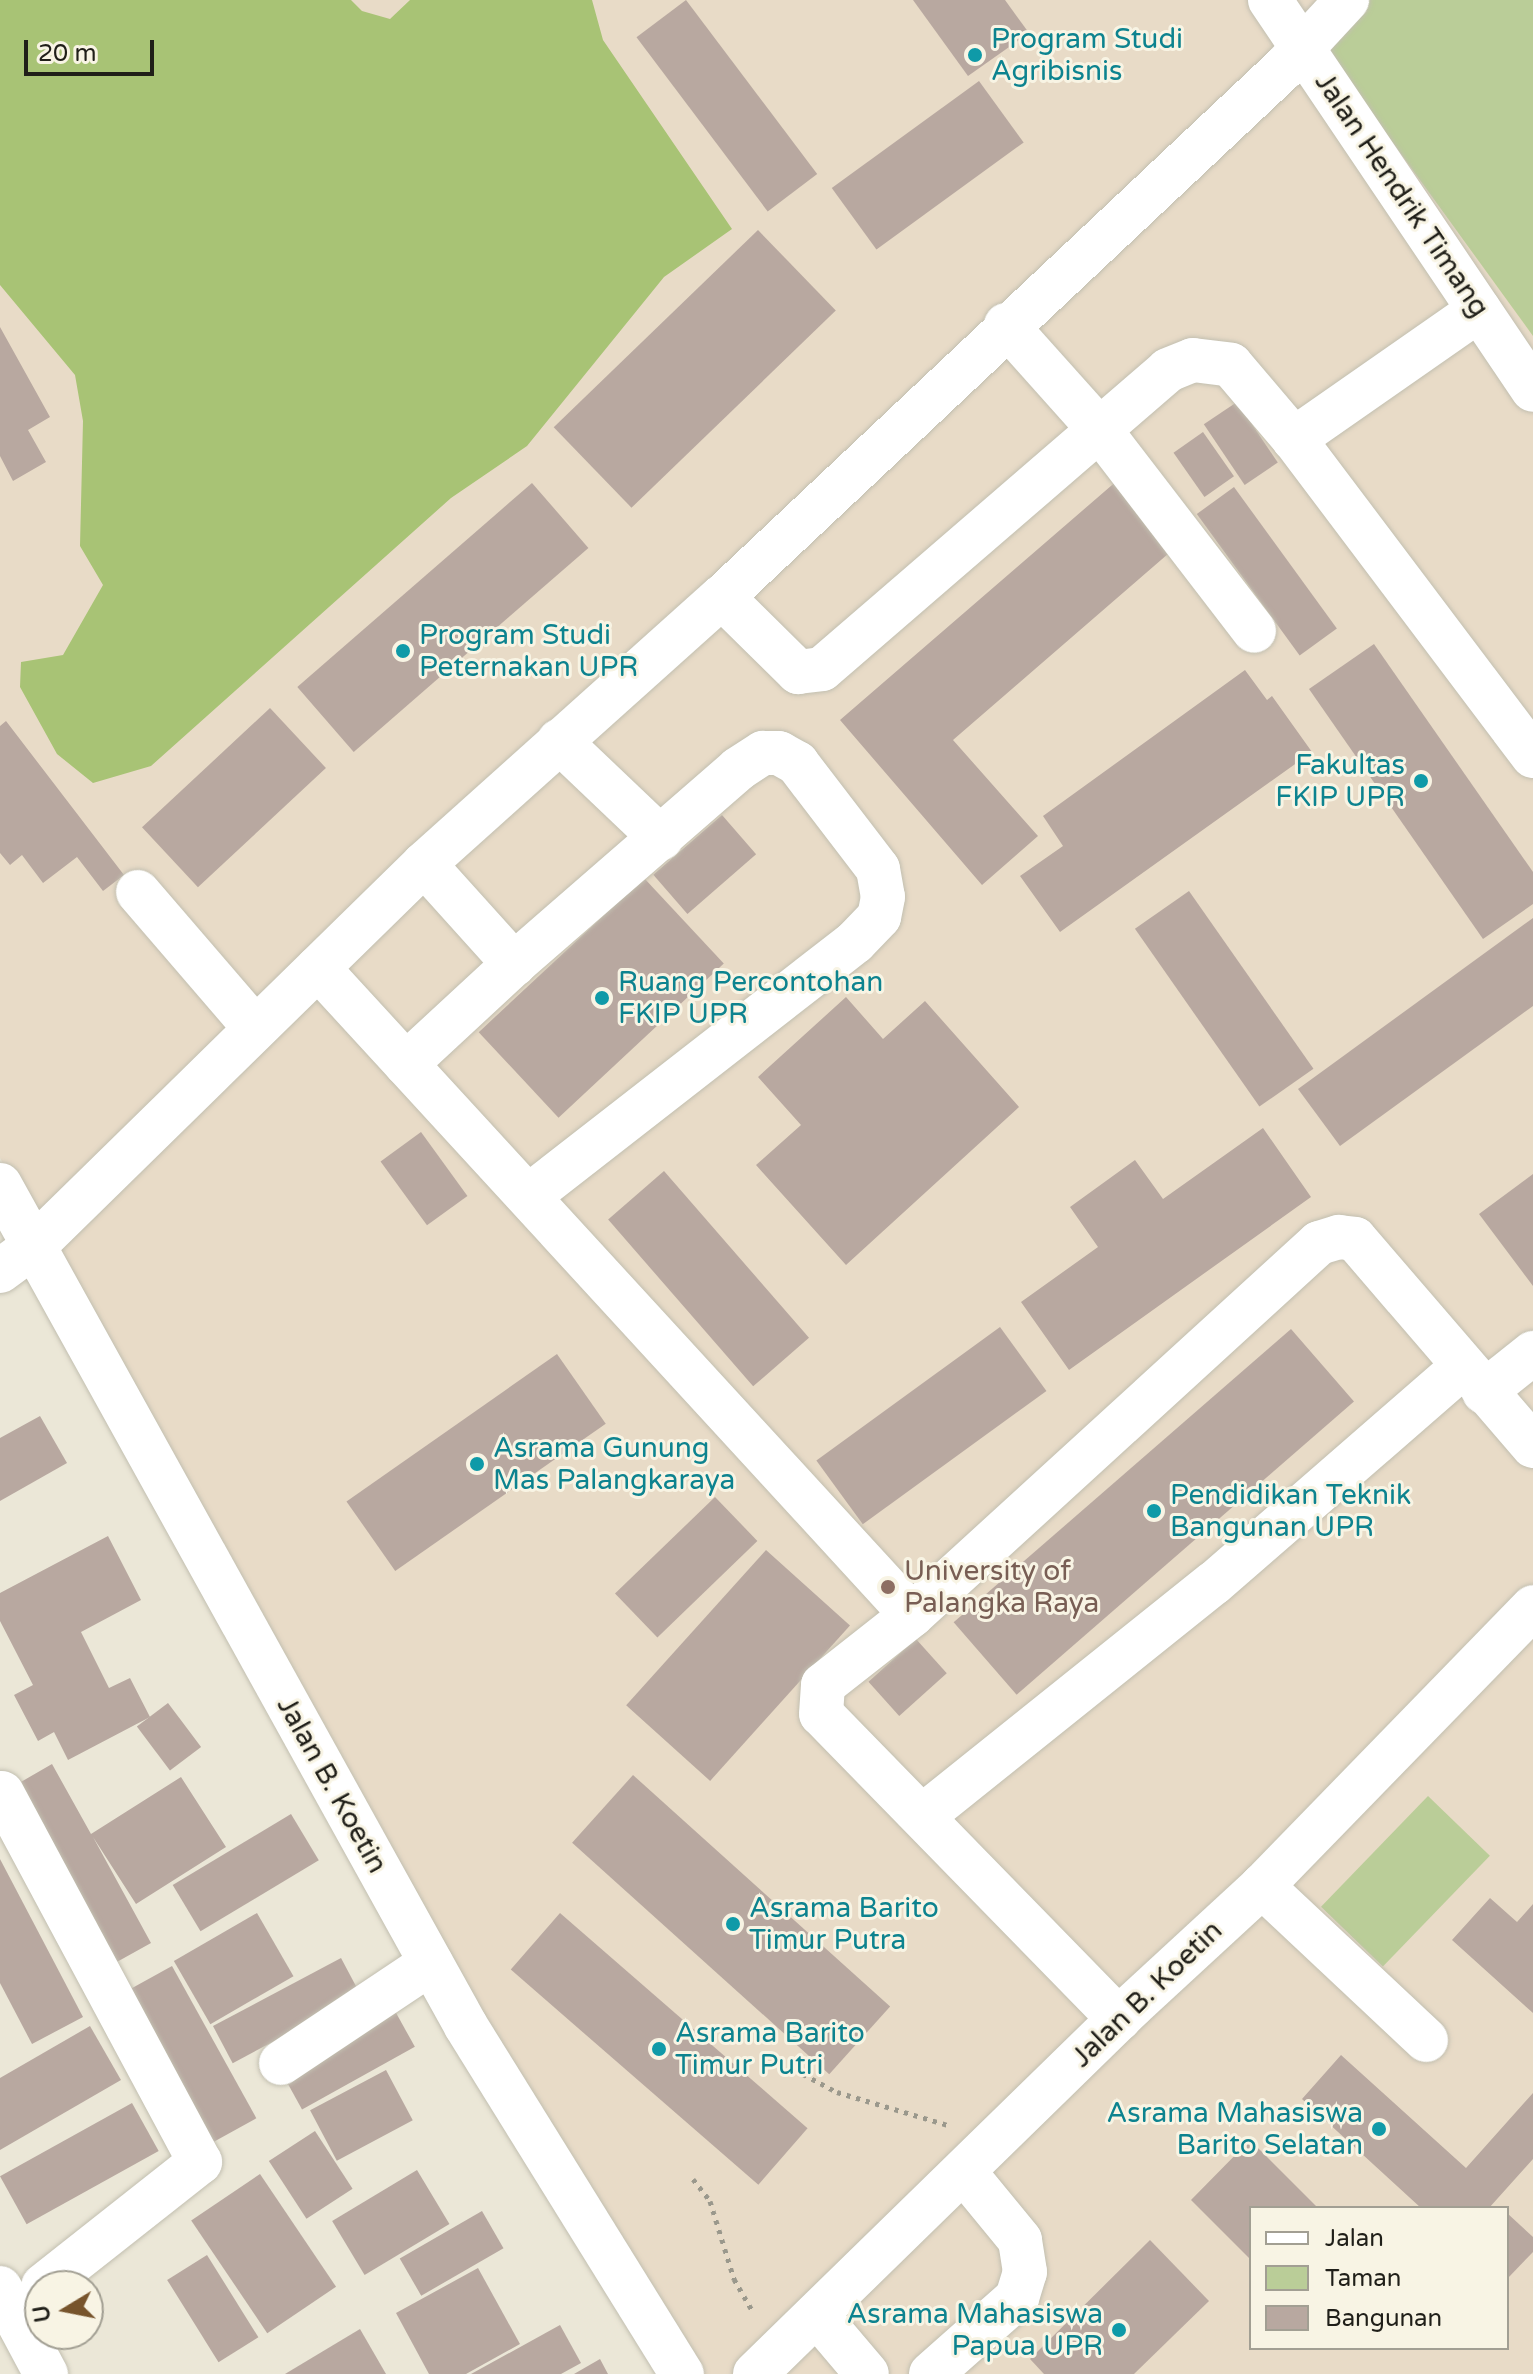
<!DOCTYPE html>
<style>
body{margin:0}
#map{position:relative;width:1533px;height:2374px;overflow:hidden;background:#ebe7d7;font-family:"Varela Round",sans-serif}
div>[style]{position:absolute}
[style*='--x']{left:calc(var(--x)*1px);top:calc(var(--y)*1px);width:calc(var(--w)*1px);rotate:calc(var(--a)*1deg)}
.education>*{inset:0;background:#e8dbc7}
.green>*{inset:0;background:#bacd98;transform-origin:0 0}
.forest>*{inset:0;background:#a8c375}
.building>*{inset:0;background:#b8a8a0;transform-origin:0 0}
.path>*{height:5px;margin-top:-2.5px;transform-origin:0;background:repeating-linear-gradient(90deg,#9a988c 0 4px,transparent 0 10px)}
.roads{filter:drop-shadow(0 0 2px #c2bfb0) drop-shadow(0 0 2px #c2bfb0)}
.minor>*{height:44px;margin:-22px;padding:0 22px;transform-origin:22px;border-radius:22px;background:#fff}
.dots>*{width:22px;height:22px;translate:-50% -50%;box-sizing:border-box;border:4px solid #f8f4e4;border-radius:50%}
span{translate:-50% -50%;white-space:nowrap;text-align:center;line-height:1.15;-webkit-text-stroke:6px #f8f4e4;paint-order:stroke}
.culture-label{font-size:28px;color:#0d838f}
.left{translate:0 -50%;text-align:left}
.right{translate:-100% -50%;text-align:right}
.street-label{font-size:28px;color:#201f19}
.education-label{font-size:28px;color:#785e54}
.legend{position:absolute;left:1249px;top:2206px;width:260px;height:144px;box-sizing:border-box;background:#f8f4e4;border:2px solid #a29f93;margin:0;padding:10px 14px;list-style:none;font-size:24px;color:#201f19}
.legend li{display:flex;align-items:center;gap:16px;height:40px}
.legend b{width:40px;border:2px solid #a29f93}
.north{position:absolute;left:24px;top:2270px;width:80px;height:80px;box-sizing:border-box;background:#f8f4e4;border:2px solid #a29f93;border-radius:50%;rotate:260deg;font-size:22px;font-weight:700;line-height:32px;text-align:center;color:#201f19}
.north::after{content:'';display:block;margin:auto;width:28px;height:36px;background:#77542c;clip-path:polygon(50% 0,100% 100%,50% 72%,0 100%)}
.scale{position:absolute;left:24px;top:40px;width:130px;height:36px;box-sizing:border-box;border:4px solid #201f19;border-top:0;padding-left:10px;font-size:24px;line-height:28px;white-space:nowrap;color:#201f19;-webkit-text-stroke:6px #f8f4e4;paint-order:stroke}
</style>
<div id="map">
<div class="education">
<i style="clip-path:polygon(evenodd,0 0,1533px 0,1533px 2374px,703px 2374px,485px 2017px,0 1158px,0 0,1251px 2208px,1507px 2208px,1507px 2348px,1251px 2348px,1251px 2208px)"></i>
</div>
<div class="green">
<i style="clip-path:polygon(1360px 0,1533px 0,1533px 336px,1317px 38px)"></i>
<i style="left:1428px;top:1796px;width:86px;height:154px;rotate:44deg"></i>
</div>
<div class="forest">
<i style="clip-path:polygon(0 0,351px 0,362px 11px,390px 19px,410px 0,592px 0,603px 40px,732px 229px,664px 277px,527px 446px,451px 498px,151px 766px,93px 783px,57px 754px,20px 687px,21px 662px,63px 655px,103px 585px,80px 546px,83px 421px,75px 375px,0 285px)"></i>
</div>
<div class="building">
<i style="left:686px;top:0;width:218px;height:62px;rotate:53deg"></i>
<i style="clip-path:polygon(913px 0,1005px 0,1029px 33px,968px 76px)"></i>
<i style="left:979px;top:81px;width:76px;height:182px;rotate:54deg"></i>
<i style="left:758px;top:230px;width:112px;height:284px;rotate:46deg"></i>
<i style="clip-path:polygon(0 327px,50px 417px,28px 430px,46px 462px,13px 481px,0 456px)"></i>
<i style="left:1237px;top:402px;width:73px;height:40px;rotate:56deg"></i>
<i style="left:1203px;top:432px;width:54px;height:36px;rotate:55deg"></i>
<i style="clip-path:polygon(1119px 479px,1176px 547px,953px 740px,1038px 836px,982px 885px,840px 720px)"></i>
<i style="left:532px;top:483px;width:86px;height:311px;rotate:49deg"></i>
<i style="left:1234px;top:487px;width:175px;height:46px;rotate:54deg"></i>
<i style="clip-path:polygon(1374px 644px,1533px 872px,1533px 904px,1483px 939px,1309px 689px)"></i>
<i style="clip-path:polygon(1245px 670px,1267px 700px,1272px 696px,1312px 752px,1060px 932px,1020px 876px,1063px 846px,1043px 816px)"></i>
<i style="left:270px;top:708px;width:82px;height:175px;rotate:47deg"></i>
<i style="clip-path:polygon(6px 721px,124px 875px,103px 891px,77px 857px,43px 883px,22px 855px,10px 865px,0 853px,0 726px)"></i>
<i style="left:722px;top:815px;width:52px;height:91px;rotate:49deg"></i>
<i style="left:644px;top:878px;width:117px;height:226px;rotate:47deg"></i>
<i style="left:1189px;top:891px;width:217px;height:66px;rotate:55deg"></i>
<i style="clip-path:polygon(1533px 918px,1533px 1006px,1340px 1146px,1298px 1089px)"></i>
<i style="clip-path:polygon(846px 997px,883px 1039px,925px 1001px,1019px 1107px,846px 1265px,756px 1165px,801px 1125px,758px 1077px)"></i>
<i style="clip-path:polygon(1263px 1128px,1311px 1197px,1069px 1370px,1021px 1302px,1098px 1247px,1070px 1207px,1135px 1160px,1163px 1199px)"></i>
<i style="left:421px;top:1132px;width:79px;height:50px;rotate:54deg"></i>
<i style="left:664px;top:1171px;width:221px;height:74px;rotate:49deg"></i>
<i style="clip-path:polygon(1533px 1174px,1533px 1286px,1479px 1214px)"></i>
<i style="left:1000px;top:1327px;width:79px;height:227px;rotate:54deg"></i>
<i style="left:1291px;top:1329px;width:96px;height:447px;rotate:49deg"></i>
<i style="left:557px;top:1354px;width:85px;height:257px;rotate:55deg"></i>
<i style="clip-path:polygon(40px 1416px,67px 1463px,0 1501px,0 1438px)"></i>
<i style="left:715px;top:1497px;width:61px;height:139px;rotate:46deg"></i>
<i style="clip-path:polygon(108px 1536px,141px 1600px,81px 1632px,109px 1688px,130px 1678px,150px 1717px,68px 1760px,54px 1732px,38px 1741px,14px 1695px,33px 1685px,0 1621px,0 1593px)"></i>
<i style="left:766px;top:1550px;width:113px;height:209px;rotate:42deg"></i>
<i style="left:916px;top:1639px;width:46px;height:64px;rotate:48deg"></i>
<i style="left:168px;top:1703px;width:55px;height:39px;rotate:53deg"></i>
<i style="clip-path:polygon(52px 1764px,91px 1834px,181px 1777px,226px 1847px,136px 1904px,93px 1837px,151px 1943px,106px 1968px,7px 1790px)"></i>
<i style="left:633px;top:1775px;width:346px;height:91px;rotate:42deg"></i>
<i style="left:291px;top:1814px;width:54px;height:138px;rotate:59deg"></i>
<i style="clip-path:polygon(0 1859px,83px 2017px,32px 2044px,0 1983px)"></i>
<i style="clip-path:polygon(1490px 1898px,1517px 1922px,1533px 1904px,1533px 2013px,1452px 1940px)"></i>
<i style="left:257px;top:1913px;width:73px;height:96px;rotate:60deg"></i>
<i style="left:560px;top:1913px;width:328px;height:75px;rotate:41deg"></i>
<i style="left:341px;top:1958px;width:42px;height:145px;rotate:62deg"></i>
<i style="left:172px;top:1966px;width:174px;height:62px;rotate:61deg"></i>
<i style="left:395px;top:2011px;width:41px;height:129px;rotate:61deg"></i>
<i style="clip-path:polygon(90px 2026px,121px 2080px,0 2150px,0 2078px)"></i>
<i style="clip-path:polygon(1341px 2055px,1466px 2168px,1533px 2093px,1533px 2159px,1489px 2208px,1421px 2208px,1302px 2099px)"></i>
<i style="left:386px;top:2070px;width:57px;height:86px;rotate:62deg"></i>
<i style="left:132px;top:2103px;width:55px;height:151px;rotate:61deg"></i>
<i style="left:315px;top:2131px;width:69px;height:55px;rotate:57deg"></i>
<i style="clip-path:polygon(1250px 2140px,1318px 2208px,1251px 2208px,1251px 2260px,1191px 2200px)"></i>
<i style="left:417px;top:2170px;width:63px;height:99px;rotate:59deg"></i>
<i style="left:260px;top:2174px;width:136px;height:83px;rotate:56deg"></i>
<i style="left:482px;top:2211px;width:43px;height:95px;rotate:60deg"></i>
<i style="clip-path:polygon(1507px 2213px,1533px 2237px,1533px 2252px,1507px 2279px)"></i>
<i style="clip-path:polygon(1150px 2240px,1209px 2301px,1134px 2374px,1044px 2374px,1030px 2359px)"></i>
<i style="left:207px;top:2255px;width:97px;height:47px;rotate:58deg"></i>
<i style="clip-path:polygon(478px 2268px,520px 2344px,466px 2374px,429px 2374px,396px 2313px)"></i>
<i style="clip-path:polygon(560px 2325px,581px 2363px,561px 2374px,471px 2374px)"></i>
<i style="clip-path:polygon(360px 2329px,386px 2374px,285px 2374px)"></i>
<i style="clip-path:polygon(600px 2359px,608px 2374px,574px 2374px)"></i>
</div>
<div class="path">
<i style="--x:803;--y:2074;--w:38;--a:28"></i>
<i style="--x:837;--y:2092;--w:116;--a:16.6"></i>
<i style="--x:693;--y:2179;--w:28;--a:52"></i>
<i style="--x:710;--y:2201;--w:82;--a:72.9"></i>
<i style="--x:734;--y:2279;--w:39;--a:60"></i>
</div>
<div class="roads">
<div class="minor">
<i style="--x:1270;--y:0;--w:470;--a:56"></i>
<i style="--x:1479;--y:310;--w:226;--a:145.1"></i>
<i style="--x:1294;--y:439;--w:397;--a:53"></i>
<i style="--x:1006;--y:325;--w:141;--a:48.2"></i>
<i style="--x:1100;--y:430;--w:253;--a:52.5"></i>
<i style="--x:722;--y:597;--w:107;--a:44.6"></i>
<i style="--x:798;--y:672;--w:24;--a:-7"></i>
<i style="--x:822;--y:669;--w:457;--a:-40.8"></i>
<i style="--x:1168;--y:370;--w:27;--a:-22"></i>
<i style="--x:1193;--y:360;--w:38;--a:7"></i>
<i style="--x:1231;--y:365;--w:97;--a:49.6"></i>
<i style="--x:559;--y:741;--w:141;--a:43.6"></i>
<i style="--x:424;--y:864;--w:135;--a:48"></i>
<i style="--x:514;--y:964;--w:297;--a:-41"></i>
<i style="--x:738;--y:769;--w:30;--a:-33"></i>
<i style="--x:763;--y:753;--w:16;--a:0"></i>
<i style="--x:779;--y:753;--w:21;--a:29"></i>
<i style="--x:797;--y:763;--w:133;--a:52.6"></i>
<i style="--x:878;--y:869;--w:28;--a:80"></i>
<i style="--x:883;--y:897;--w:20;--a:101"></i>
<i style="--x:879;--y:917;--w:35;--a:134"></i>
<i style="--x:855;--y:942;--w:410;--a:142.1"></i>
<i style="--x:138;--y:892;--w:179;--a:49.3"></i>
<i style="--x:318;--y:968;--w:878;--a:47.45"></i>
<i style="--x:406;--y:1064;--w:147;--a:-42.8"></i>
<i style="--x:0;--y:1185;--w:961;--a:61.01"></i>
<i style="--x:466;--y:2026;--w:410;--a:58.2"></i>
<i style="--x:0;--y:1271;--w:42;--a:-36.3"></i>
<i style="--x:34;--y:1246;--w:546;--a:-44.41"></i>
<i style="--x:424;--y:864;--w:400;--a:-41.9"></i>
<i style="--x:722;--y:597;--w:772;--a:-43.27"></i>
<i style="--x:1284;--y:68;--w:93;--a:-47.2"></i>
<i style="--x:1484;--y:1392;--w:63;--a:-38.5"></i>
<i style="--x:2;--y:1793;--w:419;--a:61.8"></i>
<i style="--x:200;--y:2162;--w:200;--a:141.7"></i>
<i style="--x:924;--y:1815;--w:371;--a:-38.7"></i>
<i style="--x:1214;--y:1583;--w:327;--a:-41"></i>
<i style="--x:1262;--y:1886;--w:225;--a:43.2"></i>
<i style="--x:1119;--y:2019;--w:426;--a:-134.3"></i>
<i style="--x:821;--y:1714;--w:29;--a:-86"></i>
<i style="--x:823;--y:1685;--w:113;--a:-38.2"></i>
<i style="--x:912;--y:1615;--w:551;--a:-42.43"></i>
<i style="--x:1319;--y:1243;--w:21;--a:-17"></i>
<i style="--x:1339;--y:1237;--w:16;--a:7"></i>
<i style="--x:1355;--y:1239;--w:273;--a:49.3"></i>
<i style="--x:281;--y:2063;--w:180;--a:-33.7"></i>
<i style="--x:0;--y:2288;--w:98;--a:61.9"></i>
<i style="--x:817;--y:2315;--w:77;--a:49.7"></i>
<i style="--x:755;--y:2374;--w:527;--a:-44.31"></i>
<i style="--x:1132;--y:2006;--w:177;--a:-42.7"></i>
<i style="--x:1262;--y:1886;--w:389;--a:-45.8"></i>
<i style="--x:931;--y:2374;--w:115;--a:-41.5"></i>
<i style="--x:1017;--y:2298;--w:27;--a:-73"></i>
<i style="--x:1025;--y:2272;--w:32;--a:-99"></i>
<i style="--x:1020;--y:2240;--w:87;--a:-129.4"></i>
</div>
</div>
<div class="dots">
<i style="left:975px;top:55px;background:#0f9aa8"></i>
<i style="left:403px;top:651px;background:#0f9aa8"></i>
<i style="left:1421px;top:781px;background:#0f9aa8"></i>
<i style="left:602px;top:998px;background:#0f9aa8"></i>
<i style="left:477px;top:1464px;background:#0f9aa8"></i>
<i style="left:1154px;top:1511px;background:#0f9aa8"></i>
<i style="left:888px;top:1587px;background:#8d6e63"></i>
<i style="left:733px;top:1924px;background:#0f9aa8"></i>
<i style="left:659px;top:2049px;background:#0f9aa8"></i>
<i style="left:1379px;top:2129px;background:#0f9aa8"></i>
<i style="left:1119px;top:2330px;background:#0f9aa8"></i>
</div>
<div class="culture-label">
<span class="left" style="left:991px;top:55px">Program Studi<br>Agribisnis</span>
<span class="left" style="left:419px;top:651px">Program Studi<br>Peternakan UPR</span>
<span class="right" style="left:1405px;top:781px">Fakultas<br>FKIP UPR</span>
<span class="left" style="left:618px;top:998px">Ruang Percontohan<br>FKIP UPR</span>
<span class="left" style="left:493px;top:1464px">Asrama Gunung<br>Mas Palangkaraya</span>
<span class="left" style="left:1170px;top:1511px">Pendidikan Teknik<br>Bangunan UPR</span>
<span class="left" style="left:749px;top:1924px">Asrama Barito<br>Timur Putra</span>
<span class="left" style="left:675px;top:2049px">Asrama Barito<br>Timur Putri</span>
<span class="right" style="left:1363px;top:2129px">Asrama Mahasiswa<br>Barito Selatan</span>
<span class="right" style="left:1103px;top:2330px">Asrama Mahasiswa<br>Papua UPR</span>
</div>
<div class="street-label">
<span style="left:1402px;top:195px;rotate:56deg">Jalan Hendrik Timang</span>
<span style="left:332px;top:1785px;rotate:61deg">Jalan B. Koetin</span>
<span style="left:1147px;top:1994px;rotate:-44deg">Jalan B. Koetin</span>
</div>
<div class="education-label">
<span class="left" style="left:904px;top:1587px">University of<br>Palangka Raya</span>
</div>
<ul class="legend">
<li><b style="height:10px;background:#fff"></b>Jalan</li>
<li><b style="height:22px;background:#bacd98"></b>Taman</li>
<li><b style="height:22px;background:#b8a8a0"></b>Bangunan</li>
</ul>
<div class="north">U</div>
<div class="scale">20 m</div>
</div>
